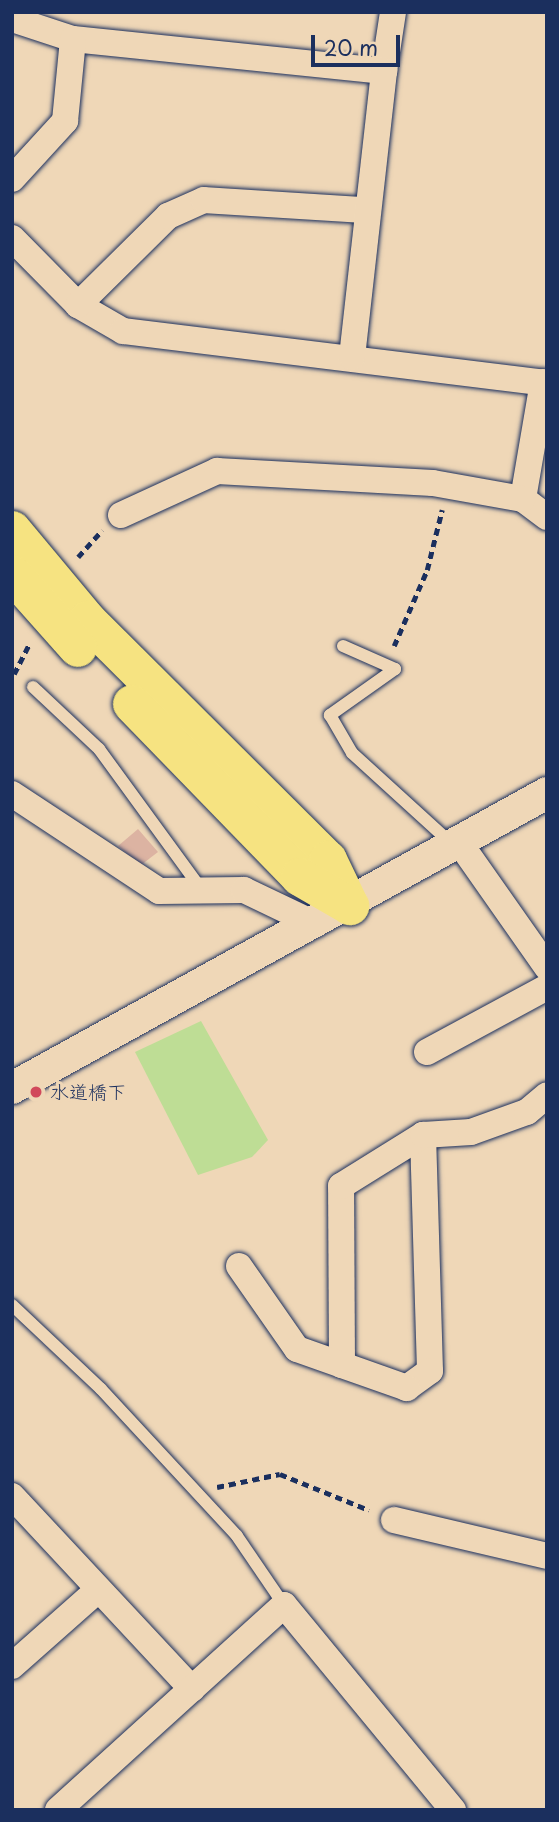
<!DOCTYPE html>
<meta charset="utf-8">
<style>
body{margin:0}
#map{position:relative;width:559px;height:1822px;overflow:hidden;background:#efd7b7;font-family:"Playpen Sans","Klee One",sans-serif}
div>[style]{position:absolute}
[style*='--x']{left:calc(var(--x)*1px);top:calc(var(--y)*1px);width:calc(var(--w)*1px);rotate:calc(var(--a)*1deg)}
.green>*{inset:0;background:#bedd95}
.building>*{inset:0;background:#dcb3a2}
.path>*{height:4.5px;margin-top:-2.25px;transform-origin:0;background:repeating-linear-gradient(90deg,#1b2f5e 0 7px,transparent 0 12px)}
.roads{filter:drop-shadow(0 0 2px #1b2f5e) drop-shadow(0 0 2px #1b2f5e)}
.service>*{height:12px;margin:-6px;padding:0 6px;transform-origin:6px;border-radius:6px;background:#efd7b7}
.minor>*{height:26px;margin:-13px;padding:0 13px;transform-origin:13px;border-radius:13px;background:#efd7b7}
.tertiary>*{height:32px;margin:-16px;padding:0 16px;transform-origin:16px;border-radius:16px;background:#efd7b7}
.motorway>*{height:38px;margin:-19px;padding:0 19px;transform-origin:19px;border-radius:19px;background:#f6e381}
.dots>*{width:19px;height:19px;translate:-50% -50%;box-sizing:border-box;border:4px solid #efd7b7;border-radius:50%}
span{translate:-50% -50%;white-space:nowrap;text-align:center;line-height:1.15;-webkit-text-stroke:6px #efd7b7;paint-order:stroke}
.poi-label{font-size:19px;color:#1b2f5e}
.left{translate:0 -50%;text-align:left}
.frame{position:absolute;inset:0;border:14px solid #1b2f5e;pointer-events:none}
.scale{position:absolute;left:311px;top:35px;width:89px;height:32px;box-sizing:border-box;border:4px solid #1b2f5e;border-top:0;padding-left:9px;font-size:21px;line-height:24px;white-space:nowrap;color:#1b2f5e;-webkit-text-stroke:5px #efd7b7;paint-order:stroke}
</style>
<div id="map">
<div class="green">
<i style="clip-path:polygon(201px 1021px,268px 1140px,252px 1157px,198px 1175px,135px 1052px)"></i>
</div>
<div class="building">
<i style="clip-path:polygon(138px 829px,158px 852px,141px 865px,118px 846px)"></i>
</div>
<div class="path">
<i style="--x:78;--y:557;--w:36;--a:-48"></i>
<i style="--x:394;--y:646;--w:83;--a:-66.5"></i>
<i style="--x:427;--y:570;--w:62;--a:-76"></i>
<i style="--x:14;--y:674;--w:33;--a:-63"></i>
<i style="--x:217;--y:1487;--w:64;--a:-11.7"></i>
<i style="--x:280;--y:1474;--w:96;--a:22"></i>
</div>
<div class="roads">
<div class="service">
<i style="--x:343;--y:646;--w:57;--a:23.9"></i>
<i style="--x:395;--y:669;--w:80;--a:144.7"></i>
<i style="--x:330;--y:715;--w:44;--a:59.9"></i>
<i style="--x:352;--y:753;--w:137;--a:42.3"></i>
<i style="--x:33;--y:687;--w:91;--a:43.2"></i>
<i style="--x:99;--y:749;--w:175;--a:53.9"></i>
<i style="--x:12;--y:1305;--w:122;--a:43.3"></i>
<i style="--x:101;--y:1389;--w:200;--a:47.2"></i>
<i style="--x:237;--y:1536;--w:83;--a:55.7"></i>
</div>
<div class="minor">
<i style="--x:12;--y:19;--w:64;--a:18.2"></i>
<i style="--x:73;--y:39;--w:313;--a:5.9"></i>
<i style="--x:384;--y:71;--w:60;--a:-81.3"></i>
<i style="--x:12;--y:179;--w:79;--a:-47.6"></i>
<i style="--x:65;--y:121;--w:82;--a:-84.4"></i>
<i style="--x:12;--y:238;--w:94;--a:45.4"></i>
<i style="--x:78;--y:305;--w:52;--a:30"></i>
<i style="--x:123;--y:331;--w:427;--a:7"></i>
<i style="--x:78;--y:305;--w:127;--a:-44.7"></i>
<i style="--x:168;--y:216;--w:39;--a:-24"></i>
<i style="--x:204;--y:200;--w:160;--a:3.6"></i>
<i style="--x:352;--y:357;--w:288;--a:-83.6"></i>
<i style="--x:543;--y:382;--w:119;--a:99.7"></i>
<i style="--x:523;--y:499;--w:30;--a:37"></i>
<i style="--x:121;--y:515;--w:106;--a:-24.6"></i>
<i style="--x:217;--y:471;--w:216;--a:3.2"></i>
<i style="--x:433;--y:483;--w:91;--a:10.1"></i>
<i style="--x:12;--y:794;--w:176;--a:33.4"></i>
<i style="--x:159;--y:891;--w:85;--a:-0.7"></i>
<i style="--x:244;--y:890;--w:79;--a:25.6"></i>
<i style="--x:459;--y:842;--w:153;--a:54.9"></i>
<i style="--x:427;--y:1052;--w:136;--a:-28.4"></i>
<i style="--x:423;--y:1135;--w:236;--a:88.3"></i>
<i style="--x:430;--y:1371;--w:29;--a:144"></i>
<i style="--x:407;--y:1388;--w:69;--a:-160.5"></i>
<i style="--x:342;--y:1365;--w:179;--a:-90.3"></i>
<i style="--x:341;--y:1186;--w:97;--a:-31.9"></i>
<i style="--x:423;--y:1135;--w:48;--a:-3.6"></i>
<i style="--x:471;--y:1132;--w:59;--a:-19.7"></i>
<i style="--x:527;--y:1112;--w:26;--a:-40"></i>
<i style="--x:239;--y:1266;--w:101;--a:55.1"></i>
<i style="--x:297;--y:1349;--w:48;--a:19.6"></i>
<i style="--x:12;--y:1496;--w:264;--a:47"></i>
<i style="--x:394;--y:1520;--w:157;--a:13.2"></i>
<i style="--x:12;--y:1666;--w:115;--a:-41.5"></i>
<i style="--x:58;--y:1810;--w:305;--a:-42.2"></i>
<i style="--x:284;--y:1605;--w:266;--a:50.5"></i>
</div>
<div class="tertiary">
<i style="--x:12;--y:1088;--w:611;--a:-28.87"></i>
</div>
<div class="motorway">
<i style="--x:12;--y:530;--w:117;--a:50.2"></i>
<i style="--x:87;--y:620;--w:340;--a:44.9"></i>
<i style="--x:328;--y:860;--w:51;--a:64.4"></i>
<i style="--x:12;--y:574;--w:99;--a:48.3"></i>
<i style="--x:132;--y:704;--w:241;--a:45.8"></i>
<i style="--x:300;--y:877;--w:58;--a:30.1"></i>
</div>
</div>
<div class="dots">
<i style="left:36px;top:1092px;background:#d1495b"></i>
</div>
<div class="poi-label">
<span class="left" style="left:50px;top:1092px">水道橋下</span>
</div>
<div class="frame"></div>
<div class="scale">20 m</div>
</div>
